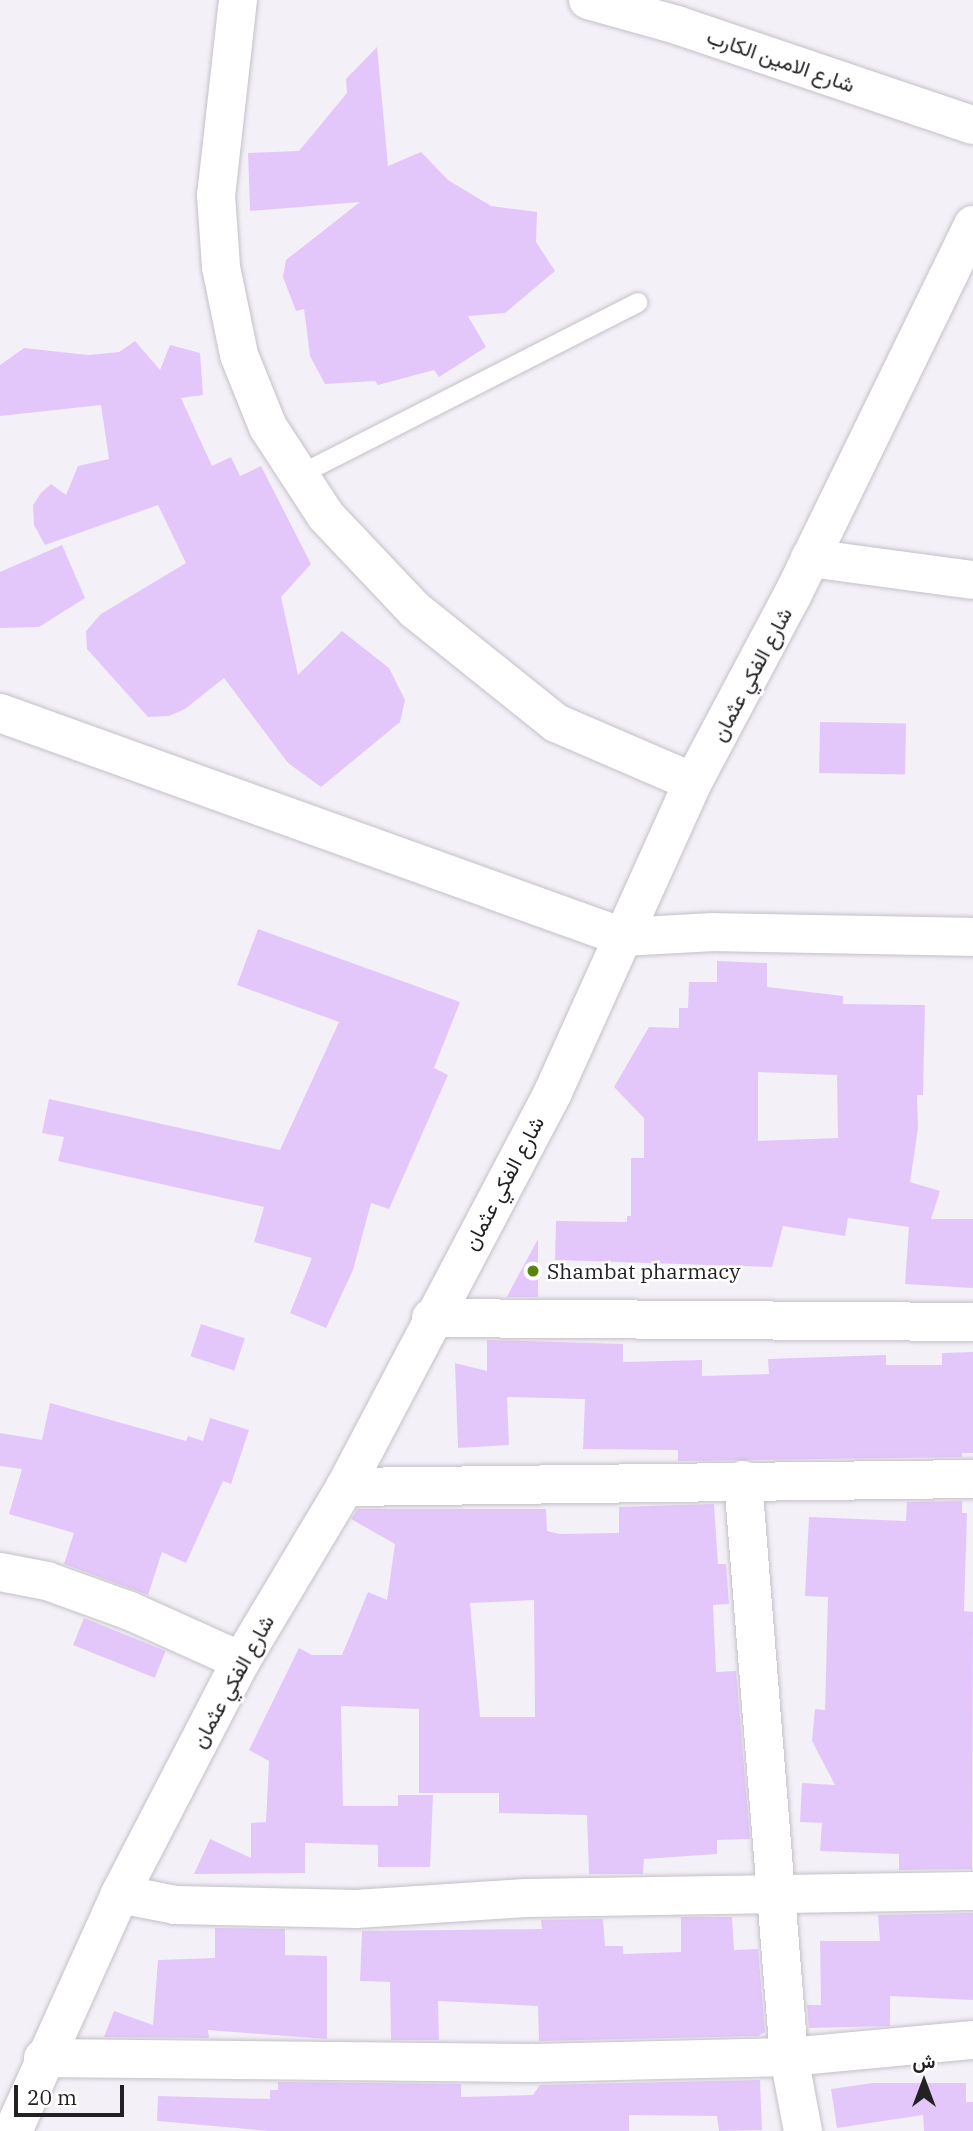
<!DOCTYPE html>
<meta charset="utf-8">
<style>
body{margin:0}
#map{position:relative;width:973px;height:2131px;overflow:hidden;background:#f4f0f8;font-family:"IBM Plex Serif",Vazirmatn,serif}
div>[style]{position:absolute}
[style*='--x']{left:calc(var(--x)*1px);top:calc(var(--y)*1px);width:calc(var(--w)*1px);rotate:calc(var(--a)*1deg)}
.building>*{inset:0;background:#e3c7fb;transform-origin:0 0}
.roads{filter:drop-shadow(0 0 2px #c4c0c8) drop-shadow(0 0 2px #c4c0c8)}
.service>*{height:19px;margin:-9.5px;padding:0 9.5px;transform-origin:9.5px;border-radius:9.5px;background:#fff}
.minor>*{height:38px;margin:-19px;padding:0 19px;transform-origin:19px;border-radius:19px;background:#fff}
.tertiary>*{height:38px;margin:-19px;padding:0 19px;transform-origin:19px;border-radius:19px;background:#fff}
.dots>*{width:19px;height:19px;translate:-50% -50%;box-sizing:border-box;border:4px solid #fff;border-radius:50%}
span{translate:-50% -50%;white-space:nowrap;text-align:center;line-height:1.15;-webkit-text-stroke:5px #fff;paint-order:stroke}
.street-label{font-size:21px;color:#232124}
.poi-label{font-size:21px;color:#232124}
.left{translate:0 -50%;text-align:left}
.north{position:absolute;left:889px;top:2047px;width:70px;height:70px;-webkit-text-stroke:5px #fff;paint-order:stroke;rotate:0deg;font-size:19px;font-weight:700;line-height:28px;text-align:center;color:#232124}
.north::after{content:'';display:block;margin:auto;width:24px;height:32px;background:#232124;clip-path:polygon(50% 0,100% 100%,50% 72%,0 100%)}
.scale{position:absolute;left:14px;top:2085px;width:110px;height:32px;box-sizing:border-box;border:4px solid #232124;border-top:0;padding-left:9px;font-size:21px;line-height:24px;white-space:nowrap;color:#232124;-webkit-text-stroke:5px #fff;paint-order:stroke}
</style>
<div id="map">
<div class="building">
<i style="clip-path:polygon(377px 47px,388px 166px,421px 152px,448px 180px,491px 206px,537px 212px,536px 242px,555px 271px,505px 313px,468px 316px,486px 347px,439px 377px,434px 370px,378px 385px,375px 381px,325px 384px,310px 356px,304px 309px,296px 311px,283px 277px,286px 260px,360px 202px,250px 211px,248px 153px,299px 151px,347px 93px,346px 79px)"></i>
<i style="clip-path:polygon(135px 341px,160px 370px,170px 345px,200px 353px,203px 395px,181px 398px,212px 466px,231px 457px,240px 476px,261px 466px,311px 564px,281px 597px,298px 675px,342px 631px,389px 668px,405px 700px,400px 722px,321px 787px,288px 763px,224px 678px,185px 709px,169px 716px,148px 717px,87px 649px,86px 631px,101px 614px,186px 563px,158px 505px,45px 545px,34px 525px,33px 505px,41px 493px,51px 484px,66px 495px,78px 466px,109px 459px,101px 405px,0 416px,0 365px,24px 348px,88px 355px,119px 352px)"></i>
<i style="clip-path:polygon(62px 545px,85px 598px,39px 627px,0 628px,0 572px)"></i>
<i style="left:820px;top:722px;width:86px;height:51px;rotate:1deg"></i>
<i style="clip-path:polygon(258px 929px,460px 1002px,434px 1068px,448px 1075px,389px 1209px,371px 1203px,353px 1270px,326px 1328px,290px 1313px,312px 1258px,254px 1242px,264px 1207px,58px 1161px,64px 1137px,42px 1133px,49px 1099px,280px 1150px,339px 1022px,237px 985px)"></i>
<i style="clip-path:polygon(evenodd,717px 961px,767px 963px,767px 987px,843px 996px,843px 1004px,925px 1005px,923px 1095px,917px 1095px,918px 1128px,910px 1182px,940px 1191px,931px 1219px,973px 1219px,973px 1288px,905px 1284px,909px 1227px,848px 1218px,845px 1236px,783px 1226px,772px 1267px,555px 1260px,556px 1221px,627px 1222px,627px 1216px,631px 1216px,631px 1158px,644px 1158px,644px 1118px,614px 1087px,649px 1027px,679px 1028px,679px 1008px,688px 1008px,689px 982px,717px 982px,717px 961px,758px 1072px,837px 1075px,838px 1138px,758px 1141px,758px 1072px)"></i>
<i style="clip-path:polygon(538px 1239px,538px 1297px,507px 1297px,512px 1287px)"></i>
<i style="left:201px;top:1324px;width:46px;height:34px;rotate:18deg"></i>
<i style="clip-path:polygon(487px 1340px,623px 1344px,623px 1362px,702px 1360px,702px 1376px,769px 1374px,768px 1359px,886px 1355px,886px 1365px,942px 1365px,942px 1353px,973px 1352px,973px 1453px,962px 1453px,962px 1457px,678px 1461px,678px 1450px,583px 1449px,585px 1399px,507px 1397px,509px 1445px,458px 1448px,455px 1363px,487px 1371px)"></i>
<i style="clip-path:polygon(50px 1403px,186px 1441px,188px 1436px,203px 1441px,210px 1418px,249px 1430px,231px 1484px,223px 1481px,186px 1563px,162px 1552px,148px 1595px,64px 1564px,74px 1533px,9px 1514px,22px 1469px,0 1466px,0 1433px,42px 1440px)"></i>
<i style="clip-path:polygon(962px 1501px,962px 1513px,967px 1513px,964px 1611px,973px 1612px,972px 1869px,899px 1870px,899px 1854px,820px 1851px,822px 1823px,800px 1822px,802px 1783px,835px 1785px,812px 1741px,815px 1709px,825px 1710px,828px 1597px,805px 1596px,809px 1517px,906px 1521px,907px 1502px)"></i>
<i style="clip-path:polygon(evenodd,714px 1504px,718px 1564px,726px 1564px,729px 1604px,713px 1605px,716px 1672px,736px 1671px,750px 1839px,717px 1840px,717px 1854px,644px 1859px,643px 1874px,589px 1874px,587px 1815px,499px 1813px,499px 1793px,419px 1793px,419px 1709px,341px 1706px,343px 1806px,398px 1806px,398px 1795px,433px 1795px,430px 1867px,378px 1867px,378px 1845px,305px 1843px,305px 1873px,194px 1874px,210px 1839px,251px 1858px,251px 1823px,266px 1822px,269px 1761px,249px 1750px,299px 1648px,312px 1655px,342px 1655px,368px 1592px,387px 1600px,395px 1544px,351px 1519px,358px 1509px,546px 1509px,547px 1531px,560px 1534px,619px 1533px,619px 1507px,714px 1504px,534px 1600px,535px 1717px,480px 1717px,470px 1603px,534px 1600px)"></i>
<i style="left:84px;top:1618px;width:88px;height:29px;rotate:22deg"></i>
<i style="clip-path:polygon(973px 1913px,973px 2000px,890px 1996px,890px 2026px,809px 2028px,807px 2005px,821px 2005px,820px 1941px,880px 1941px,878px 1915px)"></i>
<i style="clip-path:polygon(681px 1917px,732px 1917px,734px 1950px,758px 1949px,765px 2032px,758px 2036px,539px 2041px,538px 2006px,438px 2001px,439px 2040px,391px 2040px,390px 1982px,360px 1981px,362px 1931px,542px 1929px,541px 1920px,603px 1919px,605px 1946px,623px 1946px,623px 1954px,681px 1952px)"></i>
<i style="clip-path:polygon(215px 1928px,285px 1929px,285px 1955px,327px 1956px,327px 2039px,208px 2030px,209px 2038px,104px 2037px,114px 2011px,153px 2025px,158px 1960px,215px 1958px)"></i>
<i style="clip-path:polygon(760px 2080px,762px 2130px,719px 2131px,717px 2116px,629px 2115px,629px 2131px,269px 2131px,157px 2121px,158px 2096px,270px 2099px,270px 2090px,278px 2090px,278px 2082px,461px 2084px,461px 2097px,533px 2095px,540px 2085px)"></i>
<i style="clip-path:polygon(873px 2083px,966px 2083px,966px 2102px,973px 2102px,973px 2131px,924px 2131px,923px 2115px,837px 2128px,831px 2089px)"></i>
</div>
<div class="roads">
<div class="service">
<i style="--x:298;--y:475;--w:381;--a:-27"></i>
</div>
<div class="minor">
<i style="--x:238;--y:0;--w:196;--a:96.4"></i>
<i style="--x:216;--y:195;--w:72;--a:86"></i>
<i style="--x:221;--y:267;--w:90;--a:78.4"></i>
<i style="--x:239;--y:355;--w:78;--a:68.1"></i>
<i style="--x:268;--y:427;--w:106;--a:56.9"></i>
<i style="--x:326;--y:516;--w:129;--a:46.6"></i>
<i style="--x:415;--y:610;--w:181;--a:38.7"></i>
<i style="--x:556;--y:723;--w:149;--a:23.3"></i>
<i style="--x:810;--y:558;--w:164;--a:7.7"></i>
<i style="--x:0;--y:713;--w:662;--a:19.78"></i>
<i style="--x:623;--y:937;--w:91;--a:-3.1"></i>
<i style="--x:714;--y:932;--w:259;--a:1.1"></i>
<i style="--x:431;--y:1318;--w:542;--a:0.42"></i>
<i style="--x:743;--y:1480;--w:579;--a:85.44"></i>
<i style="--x:789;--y:2057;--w:75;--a:79.3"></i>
<i style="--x:345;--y:1487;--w:628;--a:-0.73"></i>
<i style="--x:0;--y:1572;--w:48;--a:10.8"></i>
<i style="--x:47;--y:1581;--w:88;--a:19.9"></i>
<i style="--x:130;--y:1611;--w:122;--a:24.2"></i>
<i style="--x:120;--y:1894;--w:56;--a:11.3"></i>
<i style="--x:175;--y:1905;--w:181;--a:1.3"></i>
<i style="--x:356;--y:1909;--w:170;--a:-3.7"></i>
<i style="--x:526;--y:1898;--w:447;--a:-0.9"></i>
<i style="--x:43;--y:2058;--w:486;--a:0.6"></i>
<i style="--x:529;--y:2063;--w:260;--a:-1.3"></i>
<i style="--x:789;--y:2057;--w:185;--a:-5.3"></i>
</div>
<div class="tertiary">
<i style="--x:588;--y:0;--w:92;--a:15.7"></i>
<i style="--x:677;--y:25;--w:312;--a:18.7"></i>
<i style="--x:13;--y:2131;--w:260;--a:-65.7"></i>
<i style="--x:120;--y:1894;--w:263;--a:-62.6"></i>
<i style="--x:241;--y:1661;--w:203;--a:-59.1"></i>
<i style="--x:345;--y:1487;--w:446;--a:-62.2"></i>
<i style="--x:553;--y:1092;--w:340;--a:-65.7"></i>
<i style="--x:693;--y:782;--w:211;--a:-62"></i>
<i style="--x:792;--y:596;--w:413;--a:-64"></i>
</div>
</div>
<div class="dots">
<i style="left:533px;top:1271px;background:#59840f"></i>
</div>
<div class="street-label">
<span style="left:781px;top:60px;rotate:19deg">شارع الامين الكارب</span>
<span style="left:751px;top:674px;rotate:-62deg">شارع الفكي عثمان</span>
<span style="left:503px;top:1183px;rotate:-62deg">شارع الفكي عثمان</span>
<span style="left:232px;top:1681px;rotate:-61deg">شارع الفكي عثمان</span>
</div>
<div class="poi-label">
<span class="left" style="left:547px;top:1271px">Shambat pharmacy</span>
</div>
<div class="north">ش</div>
<div class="scale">20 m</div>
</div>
